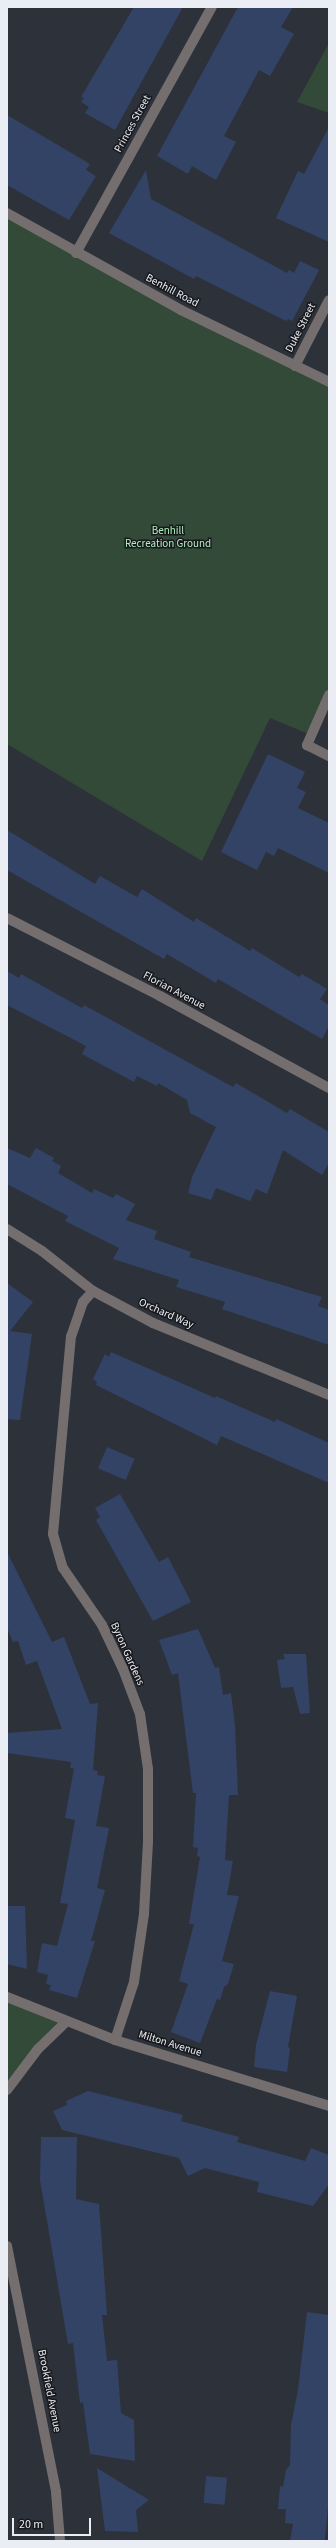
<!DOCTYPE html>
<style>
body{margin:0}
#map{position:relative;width:336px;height:2548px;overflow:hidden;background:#2d313a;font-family:"Source Sans 3",sans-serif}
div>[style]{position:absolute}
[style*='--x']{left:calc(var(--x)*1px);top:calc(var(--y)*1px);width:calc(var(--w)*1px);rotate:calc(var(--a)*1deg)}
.green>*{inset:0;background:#324a37}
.building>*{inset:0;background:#334366;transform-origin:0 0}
.minor>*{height:10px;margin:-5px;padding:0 5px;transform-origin:5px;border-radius:5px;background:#746e6e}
span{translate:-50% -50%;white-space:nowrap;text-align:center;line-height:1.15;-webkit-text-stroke:3px #17191d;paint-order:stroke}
.street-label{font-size:11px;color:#eaedf3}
.park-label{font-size:11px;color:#b0efbd}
.frame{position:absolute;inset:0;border:8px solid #eaedf3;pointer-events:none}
.scale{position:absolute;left:12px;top:2518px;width:79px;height:18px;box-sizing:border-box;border:2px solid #eaedf3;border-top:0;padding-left:5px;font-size:12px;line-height:14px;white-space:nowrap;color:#eaedf3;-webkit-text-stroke:3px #17191d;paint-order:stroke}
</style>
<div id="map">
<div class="green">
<i style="clip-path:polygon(329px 43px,329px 113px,297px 102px)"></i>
<i style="clip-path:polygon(7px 213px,329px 382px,329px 695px,311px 735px,270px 718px,202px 861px,7px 744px)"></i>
<i style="clip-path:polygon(7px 2002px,60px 2023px,7px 2081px)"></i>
</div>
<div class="building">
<i style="clip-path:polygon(134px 7px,183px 7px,115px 130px,85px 113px,89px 107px,81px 102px,84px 98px,81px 97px)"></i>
<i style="clip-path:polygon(238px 7px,293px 7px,281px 27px,294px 34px,270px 76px,259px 70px,224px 136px,236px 142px,216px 180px,192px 166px,188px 174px,157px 156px)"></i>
<i style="clip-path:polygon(7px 115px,90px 164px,86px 170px,96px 176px,69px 220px,7px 185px)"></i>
<i style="clip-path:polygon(329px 127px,329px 242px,276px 218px,298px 171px,304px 174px)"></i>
<i style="clip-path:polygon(146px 170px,151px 199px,287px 273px,289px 270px,294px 273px,300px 261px,319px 270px,292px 321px,288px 319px,286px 321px,196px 276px,194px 279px,109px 233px)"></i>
<i style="clip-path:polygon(268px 754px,305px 772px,297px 788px,306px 792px,298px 808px,329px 823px,329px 873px,278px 848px,274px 856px,266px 852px,257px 870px,221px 852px)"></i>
<i style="clip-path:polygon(7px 830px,95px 884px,100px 876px,137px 897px,142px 889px,194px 922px,196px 918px,250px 951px,252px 948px,299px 977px,302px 974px,327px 989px,320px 999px,329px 1005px,329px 1026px,322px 1039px,218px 979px,216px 983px,167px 954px,164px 959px,7px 870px)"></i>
<i style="clip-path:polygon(7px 971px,19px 978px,21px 974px,82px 1008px,84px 1005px,233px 1087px,236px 1083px,287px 1113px,290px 1109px,329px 1132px,329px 1163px,322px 1175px,283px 1150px,267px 1194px,256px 1189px,250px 1201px,216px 1188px,211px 1200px,188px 1193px,192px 1177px,216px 1127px,190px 1113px,187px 1100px,158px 1083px,157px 1086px,137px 1076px,134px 1082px,82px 1054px,86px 1046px,7px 1005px)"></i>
<i style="clip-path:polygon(7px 1148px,30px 1158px,36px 1148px,54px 1158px,52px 1161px,61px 1166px,58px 1173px,92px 1193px,94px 1189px,113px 1198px,116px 1194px,135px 1204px,126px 1220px,157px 1231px,154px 1239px,191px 1252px,189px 1257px,322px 1297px,318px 1306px,329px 1310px,329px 1345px,222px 1309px,225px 1302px,176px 1287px,179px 1280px,113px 1259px,119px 1248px,65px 1221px,68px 1216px,7px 1184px)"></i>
<i style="clip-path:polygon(7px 1283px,33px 1302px,10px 1331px,32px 1334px,20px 1420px,7px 1419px)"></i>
<i style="clip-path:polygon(111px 1352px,215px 1398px,216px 1396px,275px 1422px,276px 1419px,329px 1443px,329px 1483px,221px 1436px,217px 1445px,96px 1385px,97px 1382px,93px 1379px,105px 1354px,109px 1357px)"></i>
<i style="left:107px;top:1447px;width:30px;height:23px;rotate:23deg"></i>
<i style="clip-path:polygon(120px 1494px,159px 1562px,168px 1557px,191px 1602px,153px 1621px,96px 1520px,100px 1517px,95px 1508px)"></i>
<i style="clip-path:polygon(7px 1552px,52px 1642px,64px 1637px,90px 1704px,98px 1703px,93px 1770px,98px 1771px,97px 1775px,105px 1776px,96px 1826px,109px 1828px,97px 1888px,105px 1890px,91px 1941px,95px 1941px,77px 1998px,49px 1990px,51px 1985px,46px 1984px,48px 1975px,37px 1972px,42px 1943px,57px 1946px,68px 1904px,60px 1903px,75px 1820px,65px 1818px,74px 1768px,78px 1769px,70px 1768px,71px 1762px,7px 1753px,7px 1733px,62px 1729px,37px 1661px,26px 1665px,18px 1641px,13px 1642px,7px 1628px)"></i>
<i style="clip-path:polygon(198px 1629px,215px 1668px,219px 1667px,223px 1695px,231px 1693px,235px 1726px,238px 1795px,229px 1795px,225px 1860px,233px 1861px,227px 1895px,239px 1896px,222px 1961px,234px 1964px,228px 1984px,224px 1987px,220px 2000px,217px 1999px,200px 2043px,171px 2032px,188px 1984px,179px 1981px,194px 1924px,189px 1924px,200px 1857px,197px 1856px,198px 1848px,193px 1847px,196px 1793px,193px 1793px,178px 1673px,172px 1675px,159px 1640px)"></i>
<i style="clip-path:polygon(283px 1654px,306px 1654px,310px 1713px,300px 1714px,293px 1687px,281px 1688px,277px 1660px,285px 1659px)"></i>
<i style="clip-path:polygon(7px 1906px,25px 1906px,27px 1969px,7px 1964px)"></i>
<i style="clip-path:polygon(270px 1991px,297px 1996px,288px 2047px,290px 2048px,287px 2072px,254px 2067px,256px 2045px)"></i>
<i style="clip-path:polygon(88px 2091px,183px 2115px,181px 2121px,239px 2137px,237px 2142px,305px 2161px,311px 2148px,329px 2155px,329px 2184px,313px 2206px,257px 2192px,259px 2182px,205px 2168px,188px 2176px,179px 2158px,62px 2130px,53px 2111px,67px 2105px,66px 2101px)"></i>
<i style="clip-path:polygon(41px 2137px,77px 2137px,76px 2199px,99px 2204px,107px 2315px,102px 2315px,107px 2361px,117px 2360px,121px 2413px,134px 2420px,135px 2461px,90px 2454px,83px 2402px,80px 2403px,73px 2343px,68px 2344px,40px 2180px)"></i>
<i style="clip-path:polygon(307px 2312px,329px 2315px,329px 2495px,325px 2539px,322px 2541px,290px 2541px,293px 2524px,285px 2523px,286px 2509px,278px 2509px,280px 2486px,283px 2487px,286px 2470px,290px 2465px,291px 2425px,298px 2390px)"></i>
<i style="clip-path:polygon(97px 2468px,149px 2500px,136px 2510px,138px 2532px,105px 2531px)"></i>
<i style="left:206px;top:2476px;width:21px;height:27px;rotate:5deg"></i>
</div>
<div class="minor">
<i style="--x:7;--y:213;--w:199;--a:29.1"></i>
<i style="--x:181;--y:310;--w:165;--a:25.9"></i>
<i style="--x:76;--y:253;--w:281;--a:-61.1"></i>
<i style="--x:295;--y:366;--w:74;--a:-62.7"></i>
<i style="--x:329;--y:695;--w:55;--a:113.7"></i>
<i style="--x:307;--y:745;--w:25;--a:27"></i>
<i style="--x:7;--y:918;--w:172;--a:27"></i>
<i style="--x:160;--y:996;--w:192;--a:28.6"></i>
<i style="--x:7;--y:1229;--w:41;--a:32.2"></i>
<i style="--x:42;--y:1251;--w:65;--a:38.1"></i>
<i style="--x:93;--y:1291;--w:68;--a:28.1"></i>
<i style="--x:153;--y:1323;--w:190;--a:22.2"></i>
<i style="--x:93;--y:1291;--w:15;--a:132"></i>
<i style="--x:83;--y:1302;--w:36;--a:109"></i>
<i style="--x:71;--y:1336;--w:199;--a:95.2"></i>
<i style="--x:53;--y:1534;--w:35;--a:74"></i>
<i style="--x:63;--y:1568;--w:69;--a:55.6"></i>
<i style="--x:102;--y:1625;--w:49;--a:64.5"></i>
<i style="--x:123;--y:1669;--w:48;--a:69.3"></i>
<i style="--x:140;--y:1714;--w:56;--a:81.7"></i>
<i style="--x:148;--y:1769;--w:73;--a:90"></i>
<i style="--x:148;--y:1842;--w:72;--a:93.2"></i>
<i style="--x:144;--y:1914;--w:69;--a:98.4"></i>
<i style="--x:134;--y:1982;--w:61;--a:108.1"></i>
<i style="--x:7;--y:1997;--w:116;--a:21.7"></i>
<i style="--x:115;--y:2040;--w:224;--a:17.1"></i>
<i style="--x:7;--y:2090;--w:51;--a:-52.9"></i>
<i style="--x:38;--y:2049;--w:40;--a:-44"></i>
<i style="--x:7;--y:2246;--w:251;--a:78.7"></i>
<i style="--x:56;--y:2492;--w:49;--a:85.3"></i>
</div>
<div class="street-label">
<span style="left:133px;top:124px;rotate:-61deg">Princes Street</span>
<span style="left:172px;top:291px;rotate:28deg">Benhill Road</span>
<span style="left:301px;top:328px;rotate:-63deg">Duke Street</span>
<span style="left:174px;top:991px;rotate:28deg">Florian Avenue</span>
<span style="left:166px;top:1314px;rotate:24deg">Orchard Way</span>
<span style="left:127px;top:1654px;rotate:66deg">Byron Gardens</span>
<span style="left:170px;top:2044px;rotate:17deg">Milton Avenue</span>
<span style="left:49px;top:2391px;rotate:79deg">Brookfield Avenue</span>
</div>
<div class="park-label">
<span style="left:168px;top:538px">Benhill<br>Recreation Ground</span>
</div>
<div class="frame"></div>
<div class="scale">20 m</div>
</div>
